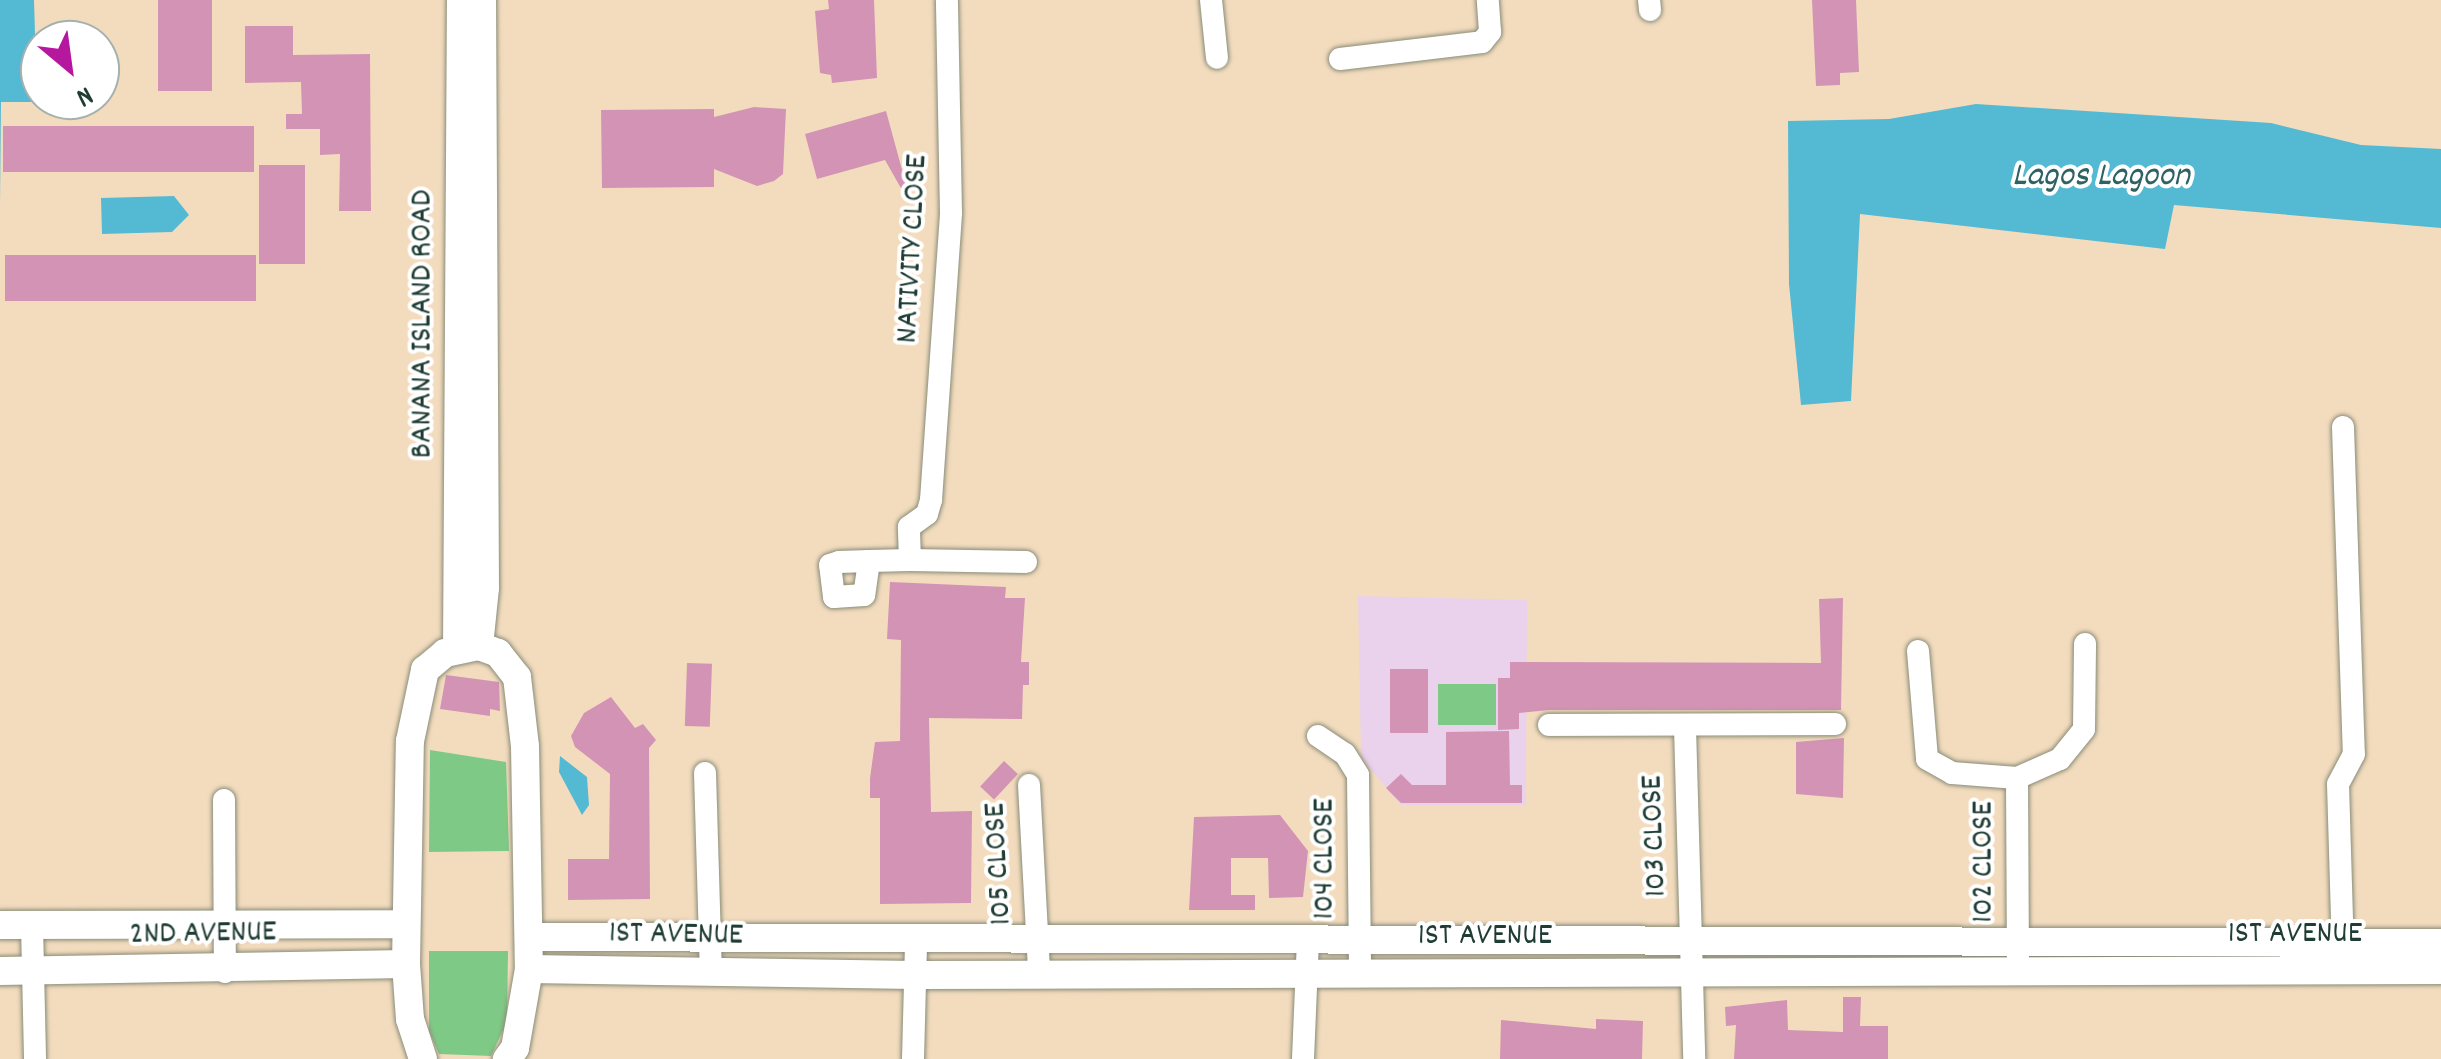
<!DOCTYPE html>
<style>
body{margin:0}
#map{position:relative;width:2441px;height:1059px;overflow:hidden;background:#f3dcbe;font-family:Dekko,sans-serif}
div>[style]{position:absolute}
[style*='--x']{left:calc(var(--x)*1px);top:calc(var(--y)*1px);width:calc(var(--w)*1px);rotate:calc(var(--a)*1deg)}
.built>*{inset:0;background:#ead1ec}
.green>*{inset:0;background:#7fc986;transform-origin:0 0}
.water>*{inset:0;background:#54b9d2}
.building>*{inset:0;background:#d393b5;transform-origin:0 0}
.roads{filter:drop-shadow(0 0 2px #898c79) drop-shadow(0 0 2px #898c79)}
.minor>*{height:22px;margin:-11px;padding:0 11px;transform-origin:11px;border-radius:11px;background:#fff}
.tertiary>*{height:28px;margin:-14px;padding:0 14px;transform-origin:14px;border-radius:14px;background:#fff}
span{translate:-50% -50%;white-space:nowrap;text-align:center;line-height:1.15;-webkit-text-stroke:8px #fff;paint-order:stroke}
.street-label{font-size:32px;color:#1f3d34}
.water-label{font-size:35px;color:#2f6263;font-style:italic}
.north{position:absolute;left:20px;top:20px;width:100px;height:100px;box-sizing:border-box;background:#fff;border:2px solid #a5b1ae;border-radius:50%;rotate:151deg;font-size:28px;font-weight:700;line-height:40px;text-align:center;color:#1f3d34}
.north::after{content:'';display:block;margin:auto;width:35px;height:45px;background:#b5179e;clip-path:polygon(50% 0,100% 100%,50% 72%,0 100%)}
</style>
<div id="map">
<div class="built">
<i style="clip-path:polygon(1358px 596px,1527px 600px,1526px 805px,1401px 805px,1361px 758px)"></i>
</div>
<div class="green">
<i style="left:1438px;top:684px;width:58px;height:41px"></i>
<i style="clip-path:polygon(430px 750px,506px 762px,509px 851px,429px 852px)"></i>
<i style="clip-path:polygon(429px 951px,508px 951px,507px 1022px,491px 1056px,439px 1054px,429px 1031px)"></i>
</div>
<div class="water">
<i style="clip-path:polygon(0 0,34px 0,37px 102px,1px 102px,0 204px)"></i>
<i style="clip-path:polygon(1976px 104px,2271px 123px,2361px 145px,2441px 149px,2441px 228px,2174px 205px,2165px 249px,1860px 214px,1851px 401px,1801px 405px,1789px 284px,1788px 121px,1889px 119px)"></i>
<i style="clip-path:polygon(174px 196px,189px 215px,172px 232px,102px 234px,101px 198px)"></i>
<i style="clip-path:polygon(560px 756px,587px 777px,589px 805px,582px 815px,559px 772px)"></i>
</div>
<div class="building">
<i style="left:158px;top:0;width:54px;height:91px"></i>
<i style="clip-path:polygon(828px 0,874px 0,877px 78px,832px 83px,831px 75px,820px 73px,815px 11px,829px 9px)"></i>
<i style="clip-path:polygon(1812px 0,1856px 0,1859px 72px,1840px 73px,1840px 85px,1816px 86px)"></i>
<i style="clip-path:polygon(245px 26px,293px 26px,293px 55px,370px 54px,371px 211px,339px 211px,340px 154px,320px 155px,320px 129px,286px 129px,286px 114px,302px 114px,301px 82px,245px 83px)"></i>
<i style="clip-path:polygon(754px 107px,786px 109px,783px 174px,774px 181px,757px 186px,714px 169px,714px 187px,602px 188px,601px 110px,714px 109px,714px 117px)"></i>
<i style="clip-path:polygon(886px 111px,907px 188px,902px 190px,885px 160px,817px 179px,805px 134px)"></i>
<i style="left:254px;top:126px;width:46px;height:251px;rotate:90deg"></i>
<i style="left:259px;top:165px;width:46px;height:99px"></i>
<i style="left:256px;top:255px;width:46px;height:251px;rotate:90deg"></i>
<i style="clip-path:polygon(890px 582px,1006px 587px,1005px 598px,1025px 598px,1021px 662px,1029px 662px,1029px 685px,1023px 685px,1022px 719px,929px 718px,931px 812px,972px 811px,971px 903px,880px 904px,880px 798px,870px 798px,870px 778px,875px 742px,900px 741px,901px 640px,887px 639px)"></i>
<i style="clip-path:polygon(1843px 598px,1841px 710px,1549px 710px,1519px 713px,1519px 729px,1498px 730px,1498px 678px,1510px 678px,1510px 662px,1821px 663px,1819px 599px)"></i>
<i style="left:687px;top:663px;width:25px;height:63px;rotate:2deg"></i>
<i style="left:1428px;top:669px;width:64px;height:38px;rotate:90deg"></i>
<i style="clip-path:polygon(446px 675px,499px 682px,500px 711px,490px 709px,490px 716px,440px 709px)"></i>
<i style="clip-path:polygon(611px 697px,635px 728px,643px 724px,656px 740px,649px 748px,650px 899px,568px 900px,568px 859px,609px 859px,610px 774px,575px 747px,571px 736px,584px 713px)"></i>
<i style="clip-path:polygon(1509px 731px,1510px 785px,1522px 785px,1522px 803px,1401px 803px,1386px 788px,1401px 774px,1412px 785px,1446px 785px,1446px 732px)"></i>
<i style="clip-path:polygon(1844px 738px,1843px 798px,1796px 794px,1796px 742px)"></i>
<i style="left:1004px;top:761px;width:19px;height:35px;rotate:43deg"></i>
<i style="clip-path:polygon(1280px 815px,1308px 851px,1303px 897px,1269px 898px,1268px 858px,1231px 858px,1231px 895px,1255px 895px,1255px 910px,1189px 910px,1194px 817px)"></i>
<i style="clip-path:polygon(1843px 997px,1861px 997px,1860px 1026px,1888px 1026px,1888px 1059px,1734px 1059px,1736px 1025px,1726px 1026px,1725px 1007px,1787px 1000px,1788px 1030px,1843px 1032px)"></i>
<i style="clip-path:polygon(1596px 1019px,1643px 1021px,1642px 1059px,1500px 1059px,1501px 1020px,1596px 1029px)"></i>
</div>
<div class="roads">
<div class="minor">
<i style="--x:1211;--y:0;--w:58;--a:84.1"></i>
<i style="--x:1649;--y:0;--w:10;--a:84"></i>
<i style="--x:1340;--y:59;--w:143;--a:-6.8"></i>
<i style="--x:1482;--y:42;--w:13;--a:-51"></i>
<i style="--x:1490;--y:32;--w:32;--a:-94"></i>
<i style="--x:2343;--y:427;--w:327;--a:88.1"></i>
<i style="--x:2354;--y:754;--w:34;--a:118"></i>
<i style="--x:2338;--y:784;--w:172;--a:88.3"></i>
<i style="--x:910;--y:560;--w:33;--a:-92"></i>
<i style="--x:909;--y:527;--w:22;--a:-36"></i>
<i style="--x:927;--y:514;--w:15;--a:-74"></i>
<i style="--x:931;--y:500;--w:288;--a:-86"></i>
<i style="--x:951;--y:213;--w:213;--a:-91.1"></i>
<i style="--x:869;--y:561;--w:34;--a:98"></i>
<i style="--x:864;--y:595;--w:30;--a:176"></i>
<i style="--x:834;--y:597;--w:32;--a:-97"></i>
<i style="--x:830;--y:565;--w:9;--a:-18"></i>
<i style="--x:839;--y:562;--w:30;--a:-2"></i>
<i style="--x:869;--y:561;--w:41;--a:-1.4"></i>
<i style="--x:910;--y:560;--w:116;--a:1"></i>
<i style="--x:1918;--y:651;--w:108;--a:85.2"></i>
<i style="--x:1927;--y:759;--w:29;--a:29"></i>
<i style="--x:1952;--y:773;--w:65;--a:4.4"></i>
<i style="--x:2017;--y:778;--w:47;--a:-23.8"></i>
<i style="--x:2060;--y:759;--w:38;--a:-51"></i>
<i style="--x:2084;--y:729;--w:85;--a:-89.3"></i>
<i style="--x:1549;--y:725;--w:286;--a:-0.2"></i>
<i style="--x:1685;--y:727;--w:332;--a:88.4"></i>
<i style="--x:1318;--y:736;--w:32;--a:34"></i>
<i style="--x:1345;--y:754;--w:25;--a:58"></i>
<i style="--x:1358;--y:775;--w:196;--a:89.4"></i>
<i style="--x:705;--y:773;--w:199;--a:88.3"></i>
<i style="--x:2017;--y:778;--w:181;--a:89.7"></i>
<i style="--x:1029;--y:785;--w:187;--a:86.9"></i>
<i style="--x:224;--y:800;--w:172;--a:89.7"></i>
<i style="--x:32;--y:925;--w:134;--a:88.7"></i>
<i style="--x:913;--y:1059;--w:117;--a:-88.5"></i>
<i style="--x:1303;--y:1059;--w:117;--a:-87.6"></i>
</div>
<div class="tertiary">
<i style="--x:479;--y:646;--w:58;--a:-84.1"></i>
<i style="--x:485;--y:588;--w:588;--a:-90.29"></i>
<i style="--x:457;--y:649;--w:649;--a:-89.65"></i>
<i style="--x:0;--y:925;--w:405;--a:-0.1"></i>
<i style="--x:529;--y:937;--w:1912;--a:0.18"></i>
<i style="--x:529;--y:969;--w:386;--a:0.9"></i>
<i style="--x:915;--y:975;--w:1526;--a:-0.19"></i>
<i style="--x:0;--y:971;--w:406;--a:-1"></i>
<i style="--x:423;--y:1059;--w:42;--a:-108"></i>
<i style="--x:410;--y:1019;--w:55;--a:-94.2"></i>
<i style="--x:406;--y:964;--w:223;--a:-89"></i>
<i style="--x:410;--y:741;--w:73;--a:-78.1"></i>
<i style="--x:425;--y:670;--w:26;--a:-40"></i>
<i style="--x:445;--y:653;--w:35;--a:-12"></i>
<i style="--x:479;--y:646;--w:20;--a:20"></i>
<i style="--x:498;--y:653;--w:31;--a:52"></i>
<i style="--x:517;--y:677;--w:69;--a:83.4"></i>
<i style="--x:525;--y:746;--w:223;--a:89"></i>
<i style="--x:529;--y:969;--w:80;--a:100"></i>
<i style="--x:515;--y:1048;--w:14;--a:126"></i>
</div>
</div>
<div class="street-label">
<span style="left:914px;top:249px;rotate:-87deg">NATIVITY CLOSE</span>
<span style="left:424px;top:324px;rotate:-90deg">BANANA ISLAND ROAD</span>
<span style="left:1656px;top:836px;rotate:-92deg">103 CLOSE</span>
<span style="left:1326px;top:859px;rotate:-90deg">104 CLOSE</span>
<span style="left:1985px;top:862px;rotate:-90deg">102 CLOSE</span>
<span style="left:1000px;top:864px;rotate:-93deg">105 CLOSE</span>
<span style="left:203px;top:935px;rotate:-1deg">2ND AVENUE</span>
<span style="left:2295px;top:935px">1ST AVENUE</span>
<span style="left:676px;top:936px;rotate:1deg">1ST AVENUE</span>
<span style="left:1485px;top:937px">1ST AVENUE</span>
</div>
<div class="water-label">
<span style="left:2101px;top:177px">Lagos Lagoon</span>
</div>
<div class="north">N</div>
</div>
